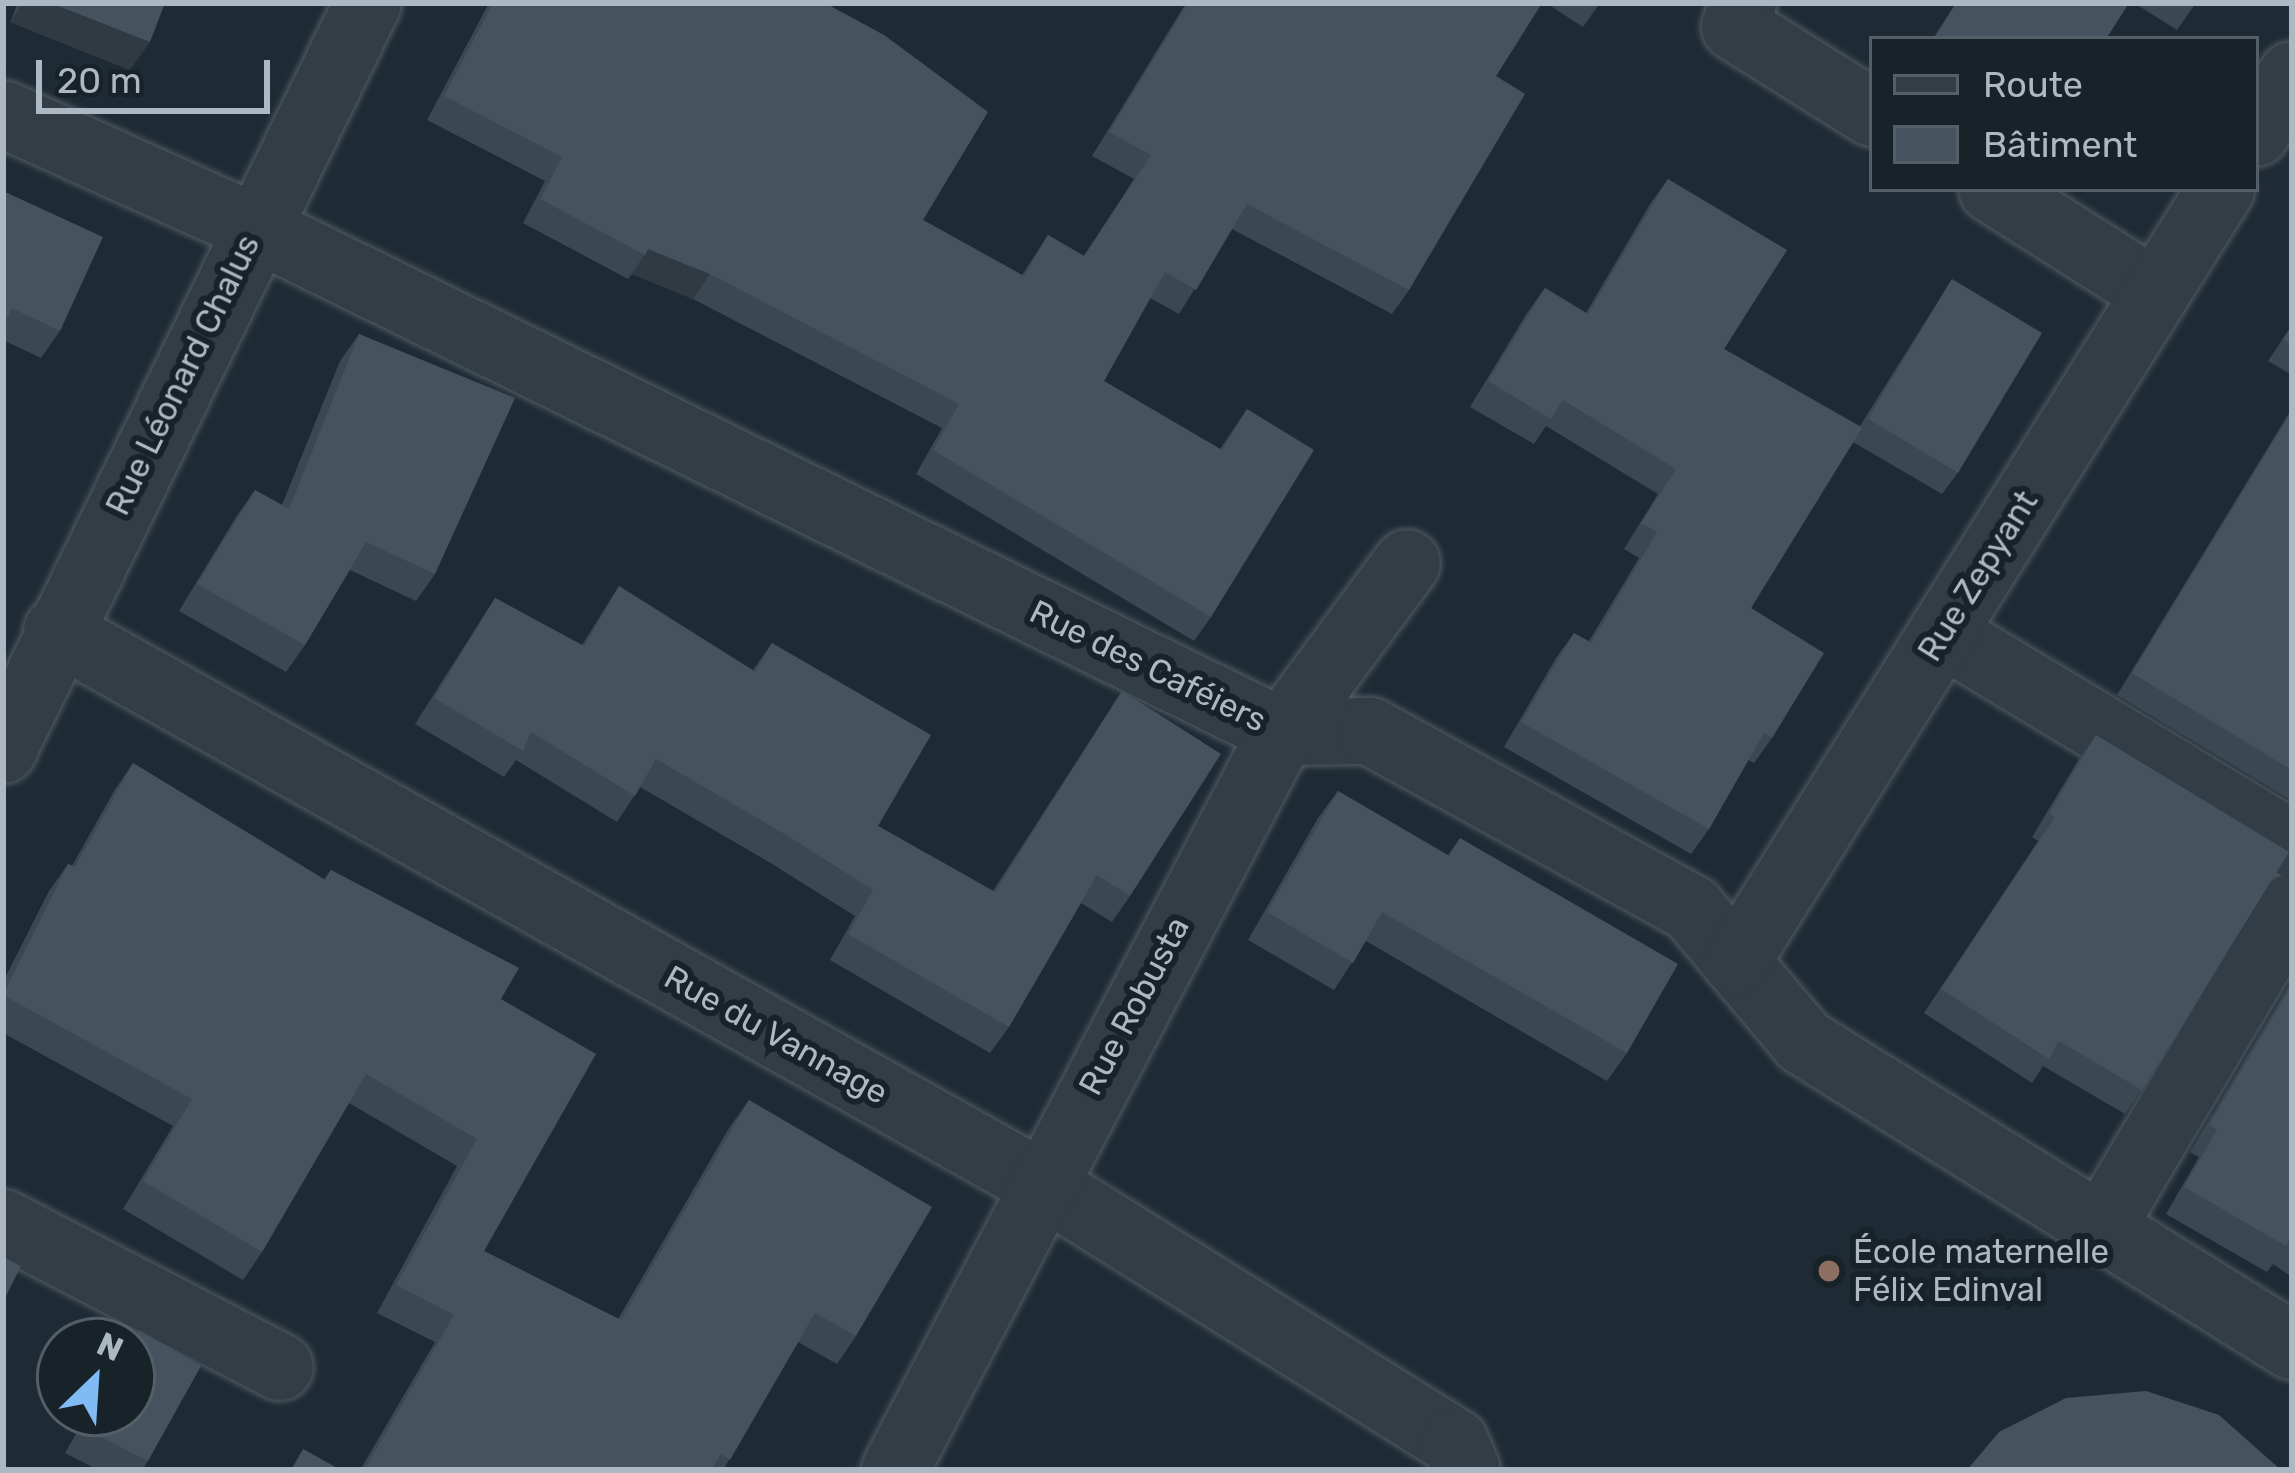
<!DOCTYPE html>
<meta charset="utf-8">
<style>
body{margin:0}
#map{position:relative;width:2295px;height:1473px;overflow:hidden;background:#1f2b34;font-family:Rubik,sans-serif}
div>[style]{position:absolute}
[style*='--x']{left:calc(var(--x)*1px);top:calc(var(--y)*1px);width:calc(var(--w)*1px);rotate:calc(var(--a)*1deg)}
.roads{filter:drop-shadow(0 0 3px #505b63) drop-shadow(0 0 3px #505b63)}
.minor>*{height:66px;margin:-33px;padding:0 33px;transform-origin:33px;border-radius:33px;background:#333d45}
.wall>*{inset:0;background:#3b4751}
.shaded-wall>*{inset:0;background:#303a42}
.building>*{inset:0;background:#45535e;transform-origin:0 0}
.dots>*{width:33px;height:33px;translate:-50% -50%;box-sizing:border-box;border:6px solid #182229;border-radius:50%}
span{translate:-50% -50%;white-space:nowrap;text-align:center;line-height:1.15;-webkit-text-stroke:12px #182229;paint-order:stroke}
.street-label{font-size:33px;color:#acb8c2}
.poi-label{font-size:33px;color:#acb8c2}
.left{translate:0 -50%;text-align:left}
.frame{position:absolute;inset:0;border:6px solid #acb8c2;pointer-events:none}
.legend{position:absolute;left:1869px;top:36px;width:390px;height:156px;box-sizing:border-box;background:#182229;border:3px solid #535e66;margin:0;padding:15px 21px;list-style:none;font-size:36px;color:#acb8c2}
.legend li{display:flex;align-items:center;gap:24px;height:60px}
.legend b{width:60px;border:3px solid #535e66}
.north{position:absolute;left:36px;top:1317px;width:120px;height:120px;box-sizing:border-box;background:#182229;border:3px solid #535e66;border-radius:50%;rotate:25deg;font-size:33px;font-weight:700;line-height:48px;text-align:center;color:#acb8c2}
.north::after{content:'';display:block;margin:auto;width:42px;height:54px;background:#80bbf4;clip-path:polygon(50% 0,100% 100%,50% 72%,0 100%)}
.scale{position:absolute;left:36px;top:60px;width:234px;height:54px;box-sizing:border-box;border:6px solid #acb8c2;border-top:0;padding-left:15px;font-size:36px;line-height:42px;white-space:nowrap;color:#acb8c2;-webkit-text-stroke:9px #182229;paint-order:stroke}
</style>
<div id="map">
<div class="roads">
<div class="minor">
<i style="--x:1743;--y:3;--w:25;--a:108"></i>
<i style="--x:1735;--y:27;--w:162;--a:32.1"></i>
<i style="--x:3;--y:114;--w:277;--a:24.3"></i>
<i style="--x:256;--y:228;--w:1143;--a:26.16"></i>
<i style="--x:1282;--y:732;--w:88;--a:-0.7"></i>
<i style="--x:1370;--y:731;--w:368;--a:28.9"></i>
<i style="--x:1692;--y:909;--w:174;--a:49.9"></i>
<i style="--x:1804;--y:1042;--w:575;--a:31.92"></i>
<i style="--x:2256;--y:133;--w:68;--a:-58.2"></i>
<i style="--x:1992;--y:189;--w:194;--a:32.4"></i>
<i style="--x:57;--y:631;--w:1127;--a:29.32"></i>
<i style="--x:1040;--y:1183;--w:489;--a:32"></i>
<i style="--x:1455;--y:1442;--w:30;--a:67"></i>
<i style="--x:1942;--y:633;--w:409;--a:31.1"></i>
<i style="--x:3;--y:750;--w:831;--a:-63.96"></i>
<i style="--x:1736;--y:962;--w:913;--a:-57.89"></i>
<i style="--x:3;--y:1223;--w:312;--a:27.5"></i>
<i style="--x:2100;--y:1230;--w:376;--a:-59.3"></i>
<i style="--x:895;--y:1470;--w:833;--a:-62.33"></i>
<i style="--x:1282;--y:732;--w:210;--a:-53.5"></i>
</div>
</div>
<div class="wall">
<i style="clip-path:polygon(18px 3px,165px 3px,130px 70px,10px 22px)"></i>
<i style="clip-path:polygon(489px 3px,825px 3px,923px 220px,1022px 275px,1048px 235px,1084px 256px,1134px 179px,1092px 156px,1186px 3px,1542px 3px,1496px 76px,1409px 290px,1392px 314px,1232px 229px,1179px 314px,1150px 298px,1104px 381px,1220px 449px,1247px 409px,1211px 617px,1194px 641px,916px 474px,942px 428px,693px 299px,632px 274px,628px 279px,523px 223px,545px 181px,427px 120px)"></i>
<i style="clip-path:polygon(1546px 3px,1600px 3px,1583px 27px)"></i>
<i style="clip-path:polygon(2134px 3px,2196px 3px,2177px 30px)"></i>
<i style="clip-path:polygon(1668px 179px,1724px 349px,1860px 426px,1952px 279px,1959px 471px,1942px 494px,1853px 442px,1751px 608px,1772px 738px,1754px 763px,1748px 760px,1709px 829px,1691px 854px,1504px 747px,1556px 658px,1574px 633px,1589px 641px,1639px 558px,1624px 549px,1658px 494px,1546px 426px,1534px 444px,1470px 407px,1527px 313px,1545px 288px,1586px 313px,1650px 204px)"></i>
<i style="clip-path:polygon(3px 191px,60px 331px,41px 358px,3px 340px)"></i>
<i style="clip-path:polygon(2292px 325px,2292px 375px,2268px 361px)"></i>
<i style="clip-path:polygon(359px 334px,435px 574px,416px 601px,350px 570px,305px 645px,286px 672px,179px 611px,236px 517px,255px 490px,282px 505px,340px 361px)"></i>
<i style="clip-path:polygon(2292px 408px,2292px 795px,2289px 799px,2117px 695px)"></i>
<i style="clip-path:polygon(619px 586px,753px 670px,772px 643px,878px 826px,993px 891px,1122px 691px,1130px 896px,1112px 922px,1081px 903px,1009px 1027px,990px 1053px,830px 960px,855px 916px,769px 862px,640px 787px,617px 822px,516px 760px,504px 777px,415px 724px,495px 598px,582px 645px)"></i>
<i style="clip-path:polygon(2096px 735px,2142px 1090px,2125px 1114px,2043px 1066px,2032px 1083px,1924px 1013px,2038px 841px,2032px 837px,2079px 759px)"></i>
<i style="clip-path:polygon(133px 763px,324px 879px,331px 870px,501px 999px,484px 1251px,618px 1319px,729px 1128px,749px 1100px,856px 1336px,837px 1364px,798px 1342px,723px 1470px,360px 1470px,435px 1342px,377px 1313px,457px 1166px,349px 1103px,262px 1252px,243px 1280px,123px 1209px,173px 1126px,3px 1033px,3px 982px,49px 891px,68px 864px,72px 866px,114px 791px)"></i>
<i style="clip-path:polygon(1338px 791px,1448px 855px,1460px 838px,1627px 1053px,1607px 1081px,1366px 941px,1334px 990px,1248px 940px,1318px 818px)"></i>
<i style="clip-path:polygon(2292px 980px,2292px 1277px,2273px 1264px,2267px 1272px,2166px 1214px,2199px 1157px,2190px 1152px)"></i>
<i style="clip-path:polygon(139px 1330px,148px 1461px,142px 1470px,98px 1470px,65px 1453px,88px 1413px,132px 1413px,131px 1341px)"></i>
</div>
<div class="shaded-wall">
<i style="clip-path:polygon(23px 3px,51px 3px,150px 42px,130px 70px,10px 22px)"></i>
<i style="clip-path:polygon(648px 249px,710px 274px,693px 299px,632px 274px)"></i>
</div>
<div class="building">
<i style="clip-path:polygon(51px 3px,165px 3px,150px 42px)"></i>
<i style="clip-path:polygon(493px 3px,825px 3px,884px 35px,988px 112px,923px 220px,1024px 276px,1048px 235px,1084px 256px,1151px 155px,1109px 132px,1188px 3px,1542px 3px,1496px 76px,1525px 94px,1409px 290px,1247px 204px,1196px 290px,1165px 272px,1104px 381px,1222px 450px,1247px 409px,1314px 450px,1211px 617px,933px 450px,959px 404px,710px 274px,648px 249px,645px 255px,540px 199px,562px 157px,444px 96px)"></i>
<i style="clip-path:polygon(1956px 3px,2129px 3px,2106px 39px,1933px 39px)"></i>
<i style="clip-path:polygon(1668px 179px,1787px 250px,1724px 349px,1862px 428px,1751px 608px,1824px 653px,1772px 738px,1764px 733px,1709px 829px,1521px 722px,1574px 633px,1591px 643px,1657px 532px,1641px 523px,1676px 469px,1563px 400px,1551px 419px,1488px 381px,1545px 288px,1588px 314px)"></i>
<i style="clip-path:polygon(3px 191px,103px 237px,60px 331px,12px 308px,3px 327px)"></i>
<i style="left:1952px;top:279px;width:105px;height:163px;rotate:31deg"></i>
<i style="clip-path:polygon(2292px 326px,2292px 345px,2283px 339px)"></i>
<i style="clip-path:polygon(359px 334px,515px 398px,435px 574px,366px 542px,305px 645px,197px 584px,255px 490px,289px 509px)"></i>
<i style="clip-path:polygon(2292px 411px,2292px 770px,2132px 673px)"></i>
<i style="clip-path:polygon(619px 586px,755px 672px,772px 643px,931px 735px,878px 826px,995px 892px,1122px 691px,1221px 754px,1130px 896px,1097px 875px,1009px 1027px,848px 934px,873px 890px,788px 836px,656px 759px,635px 796px,531px 732px,523px 751px,434px 698px,495px 598px,584px 646px)"></i>
<i style="clip-path:polygon(2096px 735px,2289px 852px,2142px 1090px,2059px 1041px,2049px 1059px,1941px 989px,2055px 817px,2049px 813px)"></i>
<i style="clip-path:polygon(133px 763px,325px 880px,331px 870px,519px 968px,501px 999px,596px 1054px,484px 1251px,621px 1320px,749px 1100px,932px 1207px,856px 1336px,815px 1313px,730px 1460px,721px 1454px,711px 1470px,364px 1470px,454px 1315px,396px 1285px,477px 1139px,366px 1074px,262px 1252px,143px 1181px,192px 1099px,3px 995px,68px 864px,75px 867px)"></i>
<i style="clip-path:polygon(1338px 791px,1449px 856px,1460px 838px,1678px 964px,1627px 1053px,1382px 912px,1353px 963px,1267px 912px)"></i>
<i style="clip-path:polygon(2292px 985px,2292px 1239px,2290px 1238px,2286px 1246px,2184px 1187px,2217px 1130px,2209px 1125px)"></i>
<i style="clip-path:polygon(3px 1257px,21px 1266px,3px 1302px)"></i>
<i style="clip-path:polygon(139px 1330px,201px 1366px,148px 1461px,83px 1428px,91px 1413px,132px 1413px,132px 1342px)"></i>
<i style="clip-path:polygon(2146px 1391px,2219px 1415px,2281px 1470px,1967px 1470px,1999px 1432px,2066px 1398px)"></i>
<i style="clip-path:polygon(303px 1449px,341px 1470px,291px 1470px)"></i>
</div>
<div class="dots">
<i style="left:1829px;top:1271px;background:#8d6e63"></i>
</div>
<div class="street-label">
<span style="left:183px;top:375px;rotate:-64deg">Rue Léonard Chalus</span>
<span style="left:1978px;top:576px;rotate:-58deg">Rue Zepyant</span>
<span style="left:1148px;top:666px;rotate:26deg">Rue des Caféiers</span>
<span style="left:1134px;top:1006px;rotate:-62deg">Rue Robusta</span>
<span style="left:776px;top:1035px;rotate:29deg">Rue du Vannage</span>
</div>
<div class="poi-label">
<span class="left" style="left:1853px;top:1271px">École maternelle<br>Félix Edinval</span>
</div>
<div class="frame"></div>
<ul class="legend">
<li><b style="height:15px;background:#333d45"></b>Route</li>
<li><b style="height:33px;background:#45535e"></b>Bâtiment</li>
</ul>
<div class="north">N</div>
<div class="scale">20 m</div>
</div>
